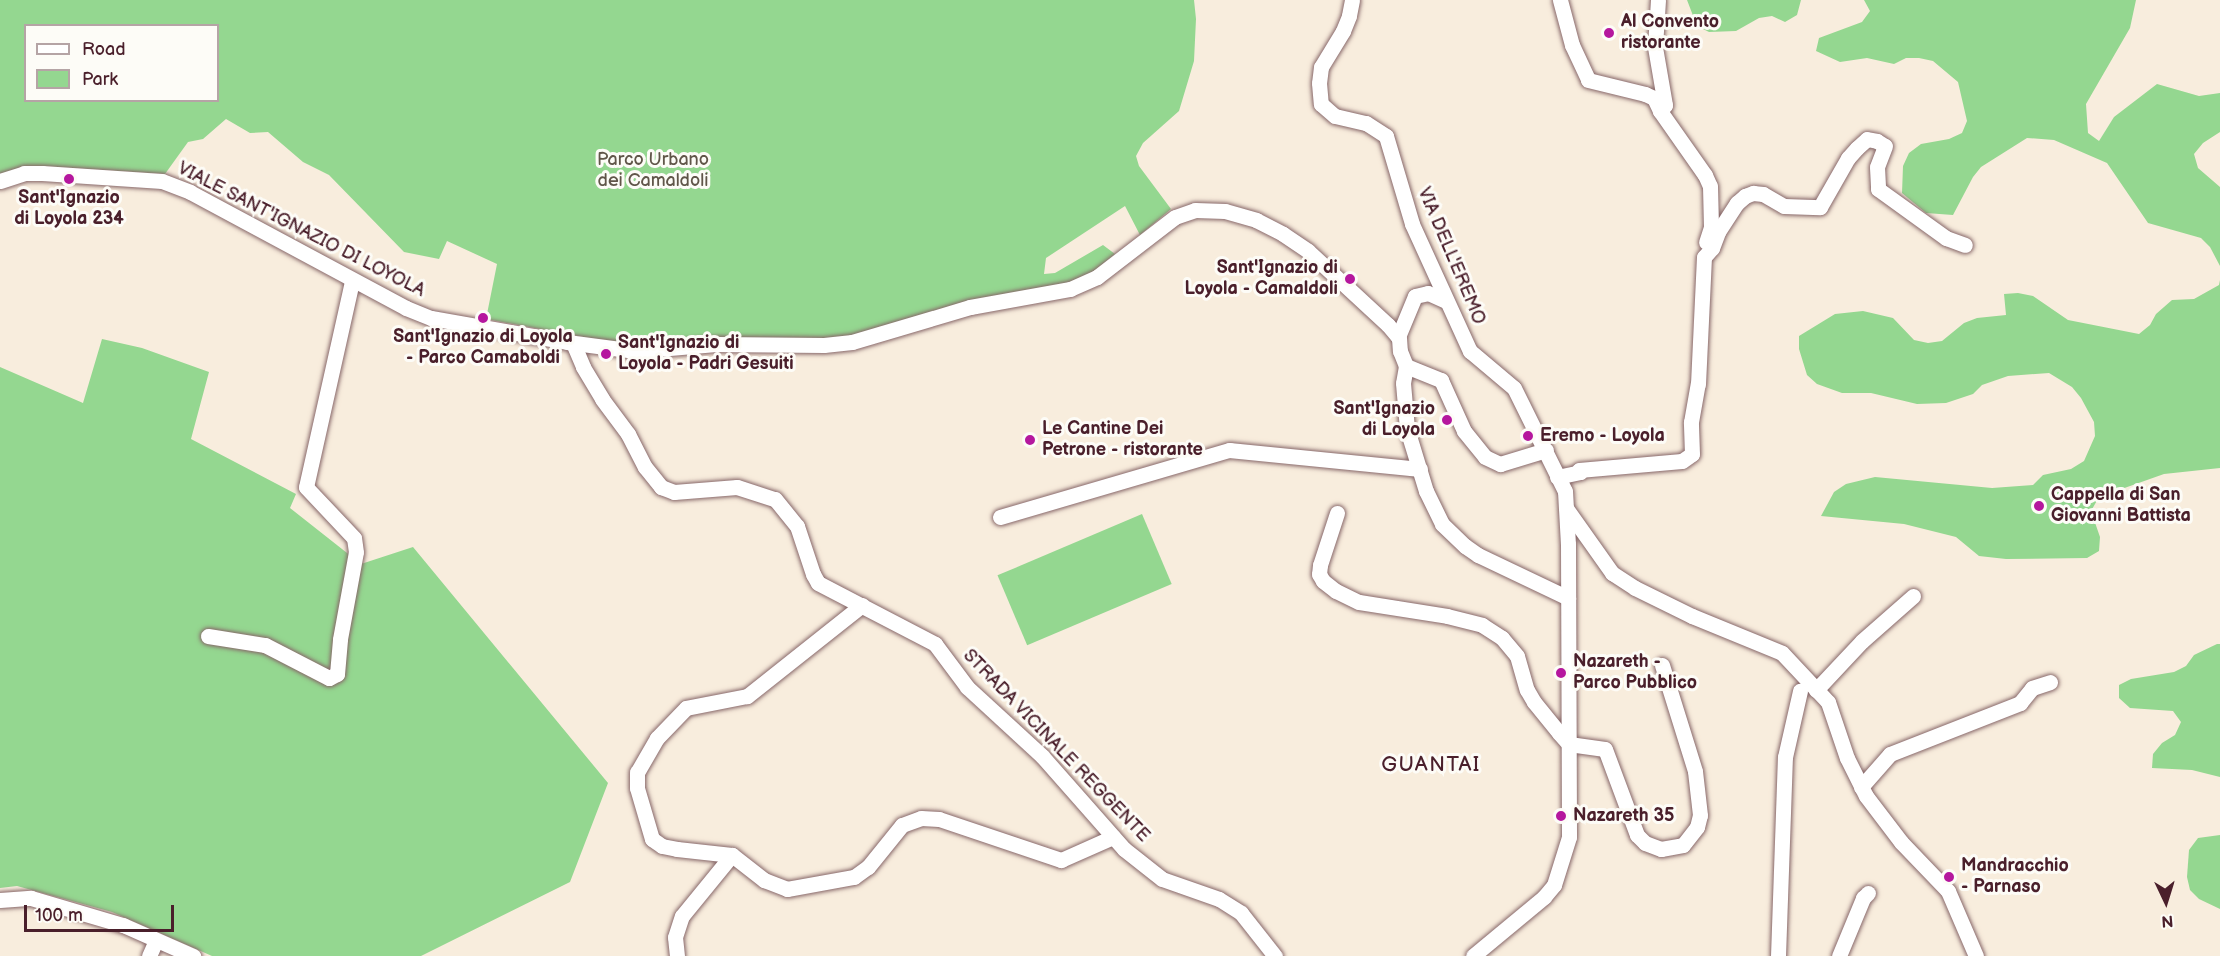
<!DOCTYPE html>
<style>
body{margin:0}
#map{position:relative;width:2220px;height:956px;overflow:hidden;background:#f8eddd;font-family:"Balsamiq Sans",sans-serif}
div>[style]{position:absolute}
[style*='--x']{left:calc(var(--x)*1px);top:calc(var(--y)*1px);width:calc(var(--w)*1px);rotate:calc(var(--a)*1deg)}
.green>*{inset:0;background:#94d790;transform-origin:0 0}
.roads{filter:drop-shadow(0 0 2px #876769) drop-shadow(0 0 2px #876769)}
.minor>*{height:15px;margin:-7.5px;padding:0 7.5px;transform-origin:7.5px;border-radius:7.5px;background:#fff}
.dots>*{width:16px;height:16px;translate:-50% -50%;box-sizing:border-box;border:3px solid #fdfcf7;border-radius:50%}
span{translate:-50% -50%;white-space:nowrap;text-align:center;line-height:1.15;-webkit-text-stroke:6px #fdfcf7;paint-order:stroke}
.poi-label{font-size:18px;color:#4a1f2b;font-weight:700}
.left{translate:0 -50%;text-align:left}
.right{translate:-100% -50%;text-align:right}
.park-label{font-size:18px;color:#605649}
.street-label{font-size:18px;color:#4a1f2b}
.quarter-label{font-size:21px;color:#4a1f2b;letter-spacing:1.5px}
.legend{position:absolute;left:24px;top:24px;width:195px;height:78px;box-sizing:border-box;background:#fdfcf7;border:2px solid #b5a4a5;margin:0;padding:8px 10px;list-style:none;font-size:18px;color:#4a1f2b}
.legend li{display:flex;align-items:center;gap:12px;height:30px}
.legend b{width:30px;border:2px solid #b5a4a5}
.north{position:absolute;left:2136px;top:872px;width:60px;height:60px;-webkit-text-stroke:4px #fdfcf7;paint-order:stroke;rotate:176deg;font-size:16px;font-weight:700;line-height:24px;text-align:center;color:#4a1f2b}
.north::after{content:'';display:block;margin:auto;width:21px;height:27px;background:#4a1f2b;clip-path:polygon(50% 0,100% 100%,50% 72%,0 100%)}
.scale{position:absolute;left:24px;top:905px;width:150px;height:27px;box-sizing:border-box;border:3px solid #4a1f2b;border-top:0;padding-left:8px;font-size:18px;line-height:21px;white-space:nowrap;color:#4a1f2b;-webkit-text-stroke:4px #fdfcf7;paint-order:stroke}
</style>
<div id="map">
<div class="green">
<i style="clip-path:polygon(evenodd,0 0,1194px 0,1196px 19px,1194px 61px,1179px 111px,1143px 143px,1136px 156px,1139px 166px,1171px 209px,1140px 235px,1125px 206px,1046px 258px,1044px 274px,1055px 273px,1103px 245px,1115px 254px,1084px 279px,856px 336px,830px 339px,621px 344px,486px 319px,497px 264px,447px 241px,439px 259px,404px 252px,329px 175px,303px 162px,268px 132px,250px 133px,226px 119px,203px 139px,188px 142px,165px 174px,39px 166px,0 174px,0 0,26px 26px,218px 26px,218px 100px,26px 100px,26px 26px)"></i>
<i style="clip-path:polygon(1687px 0,1801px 0,1797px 15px,1785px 22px,1772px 16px,1759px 18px,1736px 31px,1709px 32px,1697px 26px)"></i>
<i style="clip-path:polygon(1864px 0,2136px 0,2130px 28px,2086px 104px,2088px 133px,2099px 141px,2114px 117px,2157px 84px,2199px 96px,2220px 93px,2220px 132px,2203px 143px,2194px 154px,2198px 168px,2220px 187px,2220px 266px,2210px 247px,2201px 238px,2148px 223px,2107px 163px,2054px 140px,2027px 138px,1981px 167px,1973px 177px,1953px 215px,1926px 213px,1902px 193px,1903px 166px,1909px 153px,1921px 144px,1949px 139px,1962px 133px,1967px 121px,1958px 82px,1933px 61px,1919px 58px,1906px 58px,1894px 64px,1867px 58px,1840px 62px,1816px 51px,1819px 38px,1862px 22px,1870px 11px)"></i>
<i style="clip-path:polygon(2220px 280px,2220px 468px,2164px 474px,2099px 497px,2091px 511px,2100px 537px,2099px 551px,2087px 558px,2006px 559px,1979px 556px,1956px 537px,1904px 524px,1821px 516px,1834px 492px,1846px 484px,1875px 477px,1992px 488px,2033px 485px,2043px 475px,2071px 469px,2084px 461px,2095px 436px,2094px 422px,2081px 398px,2072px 387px,2049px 373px,2008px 376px,1982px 385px,1973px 394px,1946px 403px,1917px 404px,1871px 393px,1842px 393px,1817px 384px,1807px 375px,1799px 349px,1799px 336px,1835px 314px,1863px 311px,1893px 318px,1914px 340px,1928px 343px,1942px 341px,1964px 323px,1977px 318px,2006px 315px,2004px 294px,2018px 293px,2033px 296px,2068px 320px,2139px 334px,2150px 325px,2156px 314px,2172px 300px,2194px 299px,2219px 285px)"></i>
<i style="clip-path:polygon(102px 339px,142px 348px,209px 372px,191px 439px,296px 494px,290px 508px,361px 564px,413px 547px,608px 783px,570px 882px,421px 956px,212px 956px,112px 912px,17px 886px,0 888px,0 367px,83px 403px)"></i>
<i style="left:1142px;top:514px;width:76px;height:157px;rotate:67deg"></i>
<i style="clip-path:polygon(2217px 644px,2220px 644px,2220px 777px,2192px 770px,2152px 768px,2153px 754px,2162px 743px,2175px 735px,2181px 722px,2173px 711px,2130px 708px,2119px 698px,2119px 685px,2131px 679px,2174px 672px,2186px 666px,2194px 655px)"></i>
<i style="clip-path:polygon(2220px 835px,2220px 909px,2199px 899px,2190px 890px,2187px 877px,2189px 850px,2198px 838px)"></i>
</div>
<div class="roads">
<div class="minor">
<i style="--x:1352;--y:0;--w:16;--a:101"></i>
<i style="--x:1349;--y:16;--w:16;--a:112"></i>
<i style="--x:1343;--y:31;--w:42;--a:121.4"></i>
<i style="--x:1321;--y:67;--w:16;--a:97"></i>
<i style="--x:1319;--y:83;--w:21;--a:85"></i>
<i style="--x:1321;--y:104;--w:18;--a:41"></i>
<i style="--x:1335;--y:116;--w:32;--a:13"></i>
<i style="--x:1366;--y:123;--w:24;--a:33"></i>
<i style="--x:1386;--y:136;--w:92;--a:73.5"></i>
<i style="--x:1412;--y:224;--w:140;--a:65.5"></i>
<i style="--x:1470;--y:351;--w:57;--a:40.1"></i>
<i style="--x:1514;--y:388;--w:115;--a:63.7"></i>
<i style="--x:1565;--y:491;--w:53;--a:86.8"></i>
<i style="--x:1568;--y:544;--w:293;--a:89.8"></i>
<i style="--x:1569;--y:837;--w:50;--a:107.4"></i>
<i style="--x:1554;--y:885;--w:16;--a:130"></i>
<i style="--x:1544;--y:897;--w:92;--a:140.3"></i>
<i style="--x:1560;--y:0;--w:47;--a:75.1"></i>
<i style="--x:1572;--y:45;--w:38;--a:65"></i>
<i style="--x:1588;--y:80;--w:59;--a:13.8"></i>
<i style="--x:1645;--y:94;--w:10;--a:24"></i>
<i style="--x:1654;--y:98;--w:14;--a:65"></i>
<i style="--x:1658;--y:0;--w:47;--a:93.7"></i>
<i style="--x:1655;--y:47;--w:59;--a:80.2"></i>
<i style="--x:1665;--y:105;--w:8;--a:130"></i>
<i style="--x:1660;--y:111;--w:78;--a:54.9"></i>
<i style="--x:1705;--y:175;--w:12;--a:66"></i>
<i style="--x:1710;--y:186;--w:41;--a:88.6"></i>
<i style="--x:1711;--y:227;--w:16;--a:108"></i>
<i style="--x:0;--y:181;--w:25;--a:-18"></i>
<i style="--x:24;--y:173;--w:18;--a:0"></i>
<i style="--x:42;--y:173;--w:120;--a:3.8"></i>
<i style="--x:162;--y:181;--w:30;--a:21"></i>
<i style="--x:190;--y:192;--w:245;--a:28.2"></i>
<i style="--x:406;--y:308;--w:27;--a:22"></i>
<i style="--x:431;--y:318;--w:138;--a:10"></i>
<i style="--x:567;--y:342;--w:69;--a:7.5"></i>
<i style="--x:635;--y:351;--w:81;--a:-4.9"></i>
<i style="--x:716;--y:344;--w:108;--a:0.5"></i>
<i style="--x:824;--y:345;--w:28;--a:-6"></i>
<i style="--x:852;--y:342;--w:123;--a:-16.5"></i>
<i style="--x:970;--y:307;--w:102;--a:-10.2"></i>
<i style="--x:1070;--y:289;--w:30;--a:-24"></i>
<i style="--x:1097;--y:277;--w:98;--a:-37.6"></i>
<i style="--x:1175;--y:217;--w:21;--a:-19"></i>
<i style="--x:1195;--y:210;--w:30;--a:2"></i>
<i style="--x:1225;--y:211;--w:32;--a:16"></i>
<i style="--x:1256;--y:220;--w:30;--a:27"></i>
<i style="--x:1283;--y:234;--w:30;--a:34"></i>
<i style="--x:1308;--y:251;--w:109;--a:42.8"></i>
<i style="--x:1388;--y:325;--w:17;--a:50"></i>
<i style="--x:1399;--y:338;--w:13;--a:86"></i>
<i style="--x:1400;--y:351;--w:16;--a:68"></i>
<i style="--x:1406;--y:366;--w:38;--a:22"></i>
<i style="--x:1441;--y:380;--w:56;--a:65.7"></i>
<i style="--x:1464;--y:431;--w:33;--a:51"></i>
<i style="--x:1485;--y:457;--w:17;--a:25"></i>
<i style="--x:1500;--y:464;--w:48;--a:-16.9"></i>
<i style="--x:1398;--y:337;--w:44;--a:-67.5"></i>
<i style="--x:1415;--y:296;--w:13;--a:-13"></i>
<i style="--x:1428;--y:293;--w:20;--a:24"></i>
<i style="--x:573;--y:343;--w:26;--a:67"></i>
<i style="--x:583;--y:367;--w:37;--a:59"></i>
<i style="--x:602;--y:399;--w:44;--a:53.4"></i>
<i style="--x:628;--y:434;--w:37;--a:63"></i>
<i style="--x:645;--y:467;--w:26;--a:51"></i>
<i style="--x:661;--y:487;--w:14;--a:21"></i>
<i style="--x:674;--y:492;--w:63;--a:-4.5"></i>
<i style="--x:737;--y:487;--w:40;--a:18"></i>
<i style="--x:775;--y:499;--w:35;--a:51"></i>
<i style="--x:797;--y:526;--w:51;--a:71.6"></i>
<i style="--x:813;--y:574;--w:10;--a:61"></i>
<i style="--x:818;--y:583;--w:132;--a:27.5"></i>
<i style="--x:935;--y:644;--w:54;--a:53.3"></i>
<i style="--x:967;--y:687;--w:102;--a:42.6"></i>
<i style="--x:1042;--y:756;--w:124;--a:48.6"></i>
<i style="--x:1124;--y:849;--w:48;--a:38.3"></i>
<i style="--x:1162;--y:879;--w:60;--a:19.3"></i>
<i style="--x:1219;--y:899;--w:26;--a:32"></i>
<i style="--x:1241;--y:913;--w:55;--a:51.7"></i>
<i style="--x:1406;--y:366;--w:17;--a:100"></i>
<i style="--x:1403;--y:383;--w:46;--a:85"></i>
<i style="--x:1407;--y:429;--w:65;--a:73"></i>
<i style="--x:1426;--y:491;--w:37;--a:64"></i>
<i style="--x:1442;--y:524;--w:32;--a:44"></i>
<i style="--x:1465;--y:546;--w:16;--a:35"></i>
<i style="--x:1478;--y:555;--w:100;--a:25.5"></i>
<i style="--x:1557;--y:477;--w:24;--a:-12"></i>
<i style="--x:1580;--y:472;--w:2;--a:-117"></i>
<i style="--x:1579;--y:470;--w:103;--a:-5"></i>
<i style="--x:1682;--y:461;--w:12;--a:-35"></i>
<i style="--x:1692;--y:454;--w:32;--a:-92"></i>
<i style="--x:1691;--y:422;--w:39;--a:-80"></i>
<i style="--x:1698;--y:384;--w:127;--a:-87.3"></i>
<i style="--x:1704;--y:257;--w:12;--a:-48"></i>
<i style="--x:1712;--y:248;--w:17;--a:-69"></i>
<i style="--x:1718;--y:232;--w:35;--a:-57"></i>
<i style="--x:1737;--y:203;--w:11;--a:-41"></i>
<i style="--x:1745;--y:196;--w:9;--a:-21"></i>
<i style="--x:1753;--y:193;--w:10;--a:6"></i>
<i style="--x:1763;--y:194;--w:24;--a:30"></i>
<i style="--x:1784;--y:206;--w:36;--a:2"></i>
<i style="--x:1820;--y:207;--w:56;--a:-60.3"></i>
<i style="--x:1848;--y:158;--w:13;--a:-48"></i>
<i style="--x:1857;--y:148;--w:13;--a:-42"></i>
<i style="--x:1867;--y:139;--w:10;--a:11"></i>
<i style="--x:1877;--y:141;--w:9;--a:32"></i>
<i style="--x:1885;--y:146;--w:22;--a:111"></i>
<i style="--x:1877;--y:167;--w:22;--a:87"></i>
<i style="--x:1878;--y:189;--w:84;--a:35.8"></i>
<i style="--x:1946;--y:238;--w:20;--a:20"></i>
<i style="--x:1566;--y:508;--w:80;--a:54.7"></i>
<i style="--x:1612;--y:573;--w:27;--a:33"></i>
<i style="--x:1635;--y:588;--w:64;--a:26.2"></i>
<i style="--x:1692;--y:616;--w:97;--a:22.3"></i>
<i style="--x:1782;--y:653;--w:67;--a:46.8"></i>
<i style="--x:1828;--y:702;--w:59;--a:71.3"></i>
<i style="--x:1847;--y:758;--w:42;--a:63.4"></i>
<i style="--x:1866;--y:796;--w:58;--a:52.7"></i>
<i style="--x:1901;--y:842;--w:68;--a:46.2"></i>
<i style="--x:1948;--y:891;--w:71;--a:66.7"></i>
<i style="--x:1337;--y:513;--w:55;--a:108.1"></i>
<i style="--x:1320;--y:565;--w:9;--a:96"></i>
<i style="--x:1319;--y:574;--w:8;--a:60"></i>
<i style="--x:1323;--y:581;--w:16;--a:38"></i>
<i style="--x:1336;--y:591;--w:25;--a:26"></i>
<i style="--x:1359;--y:602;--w:89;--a:9"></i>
<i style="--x:1447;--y:616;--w:36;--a:14"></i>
<i style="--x:1482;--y:625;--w:24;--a:33"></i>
<i style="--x:1502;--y:638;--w:23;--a:50"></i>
<i style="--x:1517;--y:656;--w:35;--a:74"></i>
<i style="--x:1527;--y:690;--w:14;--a:60"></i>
<i style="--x:1534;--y:702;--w:40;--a:51"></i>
<i style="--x:1559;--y:733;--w:15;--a:48"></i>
<i style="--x:1569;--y:744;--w:36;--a:8"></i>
<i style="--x:1605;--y:749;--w:92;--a:69.6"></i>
<i style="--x:1637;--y:835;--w:11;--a:45"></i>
<i style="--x:1645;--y:843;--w:17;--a:21"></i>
<i style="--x:1661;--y:849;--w:22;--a:-10"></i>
<i style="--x:1683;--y:845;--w:23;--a:-52"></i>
<i style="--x:1697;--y:827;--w:12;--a:-76"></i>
<i style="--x:1700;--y:815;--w:44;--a:-96.5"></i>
<i style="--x:1695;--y:771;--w:111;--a:-107.3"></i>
<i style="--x:1000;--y:517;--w:239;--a:-16.3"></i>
<i style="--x:1229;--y:450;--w:192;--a:5.7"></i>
<i style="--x:862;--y:605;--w:147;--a:141.6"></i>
<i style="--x:747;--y:696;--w:62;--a:168.9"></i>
<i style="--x:686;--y:708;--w:42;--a:134"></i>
<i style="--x:657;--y:738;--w:39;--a:120"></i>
<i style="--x:637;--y:772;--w:16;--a:90"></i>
<i style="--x:637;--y:788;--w:53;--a:73.6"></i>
<i style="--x:652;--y:839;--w:12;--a:35"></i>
<i style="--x:662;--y:846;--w:15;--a:11"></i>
<i style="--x:677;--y:849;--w:55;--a:6.2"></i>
<i style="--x:732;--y:855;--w:41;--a:38"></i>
<i style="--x:764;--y:880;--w:25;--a:21"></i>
<i style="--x:787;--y:889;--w:68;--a:-10.2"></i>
<i style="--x:854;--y:877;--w:17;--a:-36"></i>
<i style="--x:868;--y:867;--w:54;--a:-51"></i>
<i style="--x:902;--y:825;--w:20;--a:-20"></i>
<i style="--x:921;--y:818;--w:18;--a:3"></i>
<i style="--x:939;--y:819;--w:129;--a:18.6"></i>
<i style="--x:1061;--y:860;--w:57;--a:-23.9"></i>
<i style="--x:208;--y:636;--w:58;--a:9"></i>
<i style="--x:265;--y:645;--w:72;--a:27.3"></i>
<i style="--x:329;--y:678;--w:9;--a:-27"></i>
<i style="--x:337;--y:674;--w:35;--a:-85"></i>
<i style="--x:340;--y:639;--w:88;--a:-79.6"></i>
<i style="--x:356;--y:552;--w:14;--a:-98"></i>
<i style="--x:354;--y:538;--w:70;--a:-133.3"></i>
<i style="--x:306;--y:487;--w:211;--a:-77.4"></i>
<i style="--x:1816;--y:690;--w:67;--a:-46.8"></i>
<i style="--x:1862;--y:641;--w:68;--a:-41.4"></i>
<i style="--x:1861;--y:787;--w:44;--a:-48.7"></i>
<i style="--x:1890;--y:754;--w:140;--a:-21.4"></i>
<i style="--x:2020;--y:703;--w:19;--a:-51"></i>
<i style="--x:2032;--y:688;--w:19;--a:-18"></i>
<i style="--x:0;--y:900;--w:31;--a:-4"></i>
<i style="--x:31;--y:898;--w:96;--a:16.4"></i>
<i style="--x:123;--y:925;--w:77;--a:23.9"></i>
<i style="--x:149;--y:956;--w:17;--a:-66"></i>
<i style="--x:677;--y:956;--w:19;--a:-96"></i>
<i style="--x:675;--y:937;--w:22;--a:-72"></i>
<i style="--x:682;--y:916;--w:79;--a:-50.7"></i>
<i style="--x:1778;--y:956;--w:199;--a:-88"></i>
<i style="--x:1785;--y:757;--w:68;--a:-77.2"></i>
<i style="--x:1839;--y:956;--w:63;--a:-67.5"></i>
<i style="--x:1863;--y:898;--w:7;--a:-45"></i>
</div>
</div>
<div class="dots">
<i style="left:1609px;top:33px;background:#b5179e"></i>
<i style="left:69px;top:179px;background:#b5179e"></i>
<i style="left:1350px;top:279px;background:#b5179e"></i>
<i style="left:483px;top:318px;background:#b5179e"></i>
<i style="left:606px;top:354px;background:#b5179e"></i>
<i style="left:1447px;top:420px;background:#b5179e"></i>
<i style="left:1528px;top:436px;background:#b5179e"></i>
<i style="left:1030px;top:440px;background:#b5179e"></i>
<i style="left:2039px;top:506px;background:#b5179e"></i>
<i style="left:1561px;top:673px;background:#b5179e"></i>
<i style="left:1561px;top:816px;background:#b5179e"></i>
<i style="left:1949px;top:877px;background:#b5179e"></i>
</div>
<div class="poi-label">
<span class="left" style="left:1621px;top:33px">Al Convento<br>ristorante</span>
<span style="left:69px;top:209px">Sant'Ignazio<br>di Loyola 234</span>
<span class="right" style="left:1338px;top:279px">Sant'Ignazio di<br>Loyola - Camaldoli</span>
<span style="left:483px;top:348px">Sant'Ignazio di Loyola<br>- Parco Camaboldi</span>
<span class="left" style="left:618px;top:354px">Sant'Ignazio di<br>Loyola - Padri Gesuiti</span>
<span class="right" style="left:1435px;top:420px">Sant'Ignazio<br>di Loyola</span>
<span class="left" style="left:1042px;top:440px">Le Cantine Dei<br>Petrone - ristorante</span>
<span class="left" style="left:1540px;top:436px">Eremo - Loyola</span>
<span class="left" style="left:2051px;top:506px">Cappella di San<br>Giovanni Battista</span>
<span class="left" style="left:1573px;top:673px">Nazareth -<br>Parco Pubblico</span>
<span class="left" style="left:1573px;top:816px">Nazareth 35</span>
<span class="left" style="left:1961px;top:877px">Mandracchio<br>- Parnaso</span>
</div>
<div class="park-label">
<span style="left:653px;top:171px">Parco Urbano<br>dei Camaldoli</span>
</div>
<div class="street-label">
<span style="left:301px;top:230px;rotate:27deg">VIALE SANT'IGNAZIO DI LOYOLA</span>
<span style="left:1451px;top:256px;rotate:67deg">VIA DELL'EREMO</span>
<span style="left:1056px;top:746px;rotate:46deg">STRADA VICINALE REGGENTE</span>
</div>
<div class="quarter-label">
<span style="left:1431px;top:765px">GUANTAI</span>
</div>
<ul class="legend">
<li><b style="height:8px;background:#fff"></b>Road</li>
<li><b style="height:16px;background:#94d790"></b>Park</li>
</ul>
<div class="north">N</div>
<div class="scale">100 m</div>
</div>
